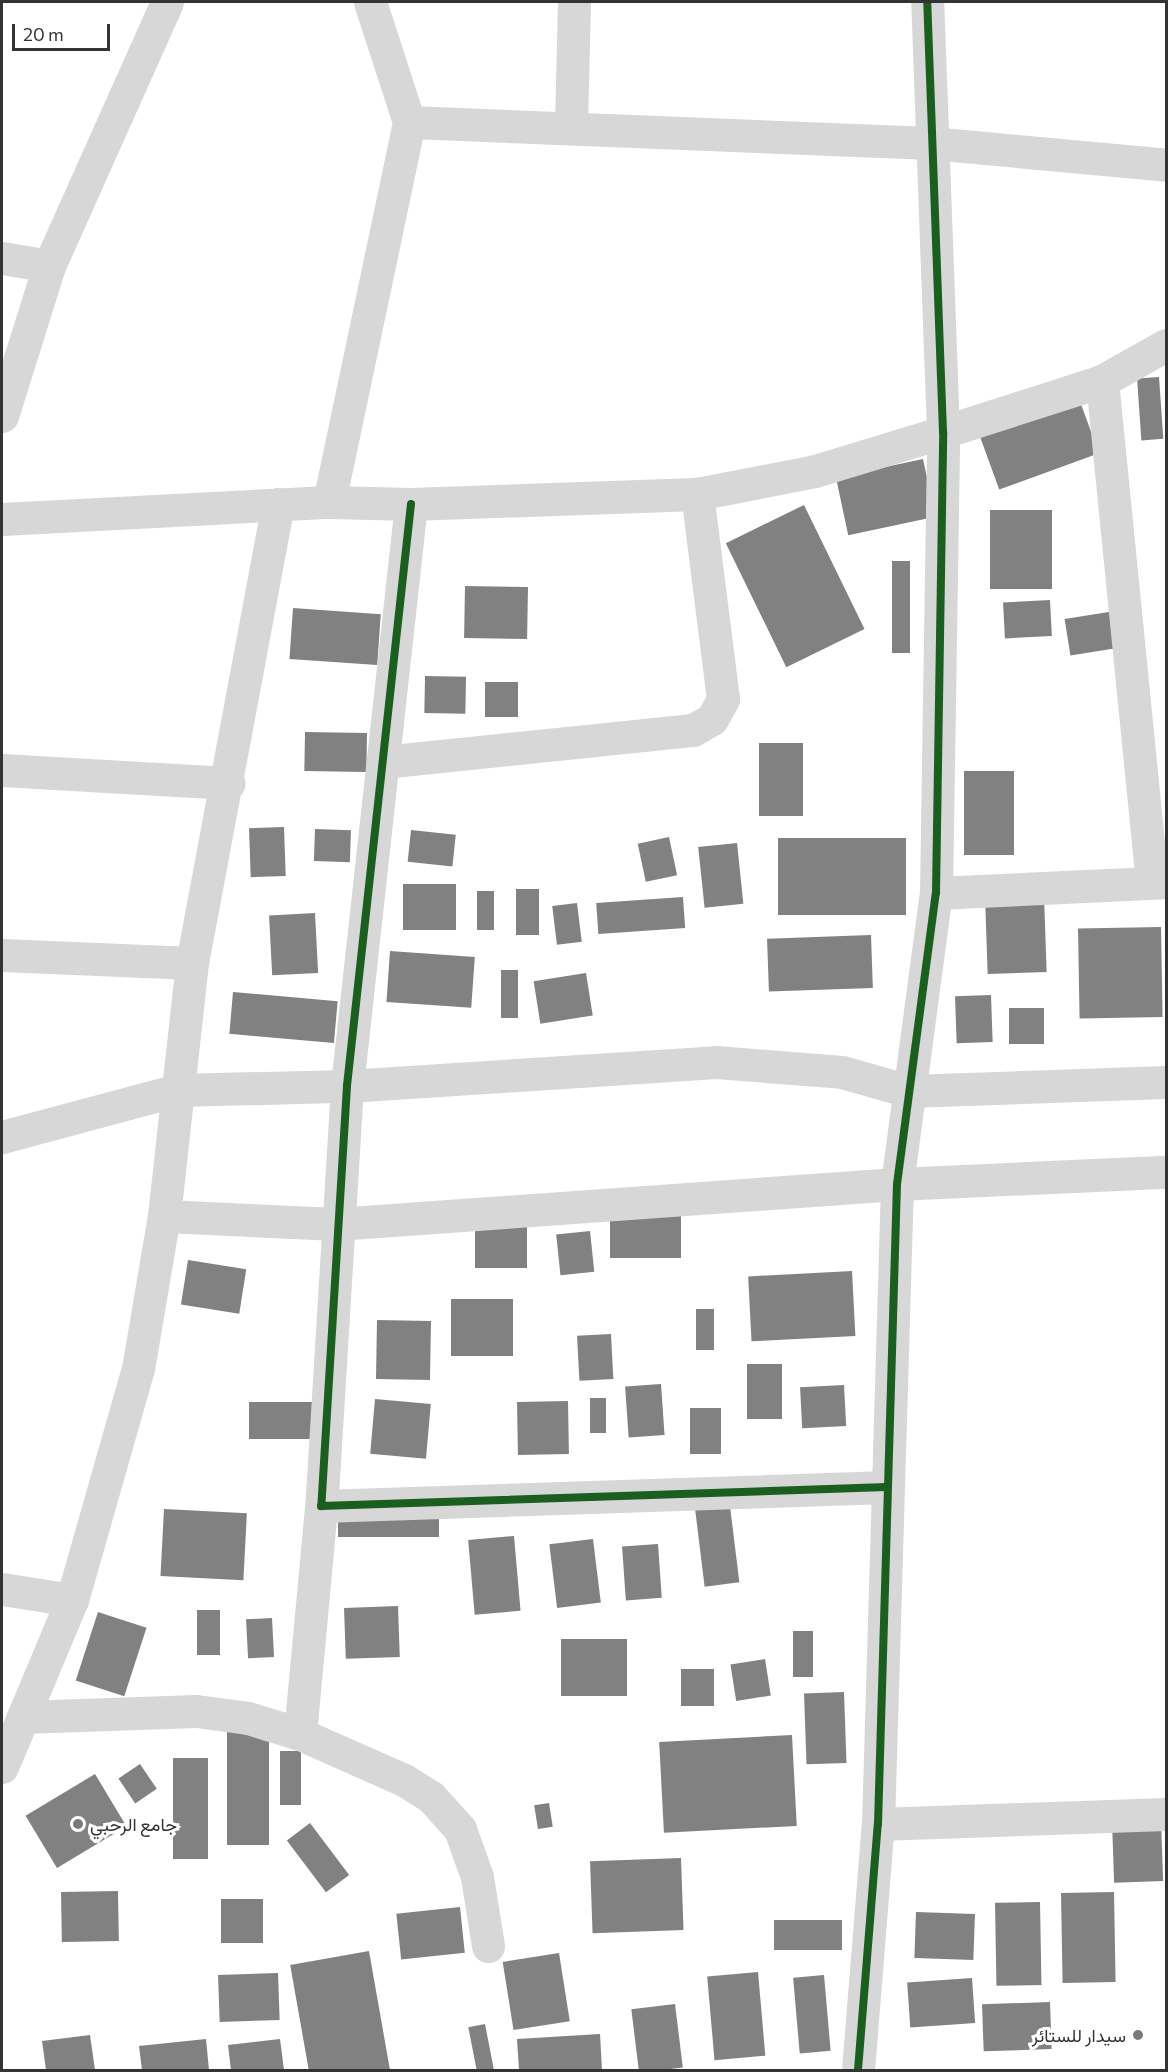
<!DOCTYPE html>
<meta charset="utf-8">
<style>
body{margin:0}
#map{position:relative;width:1168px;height:2072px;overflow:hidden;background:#fff;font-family:Commissioner,Vazirmatn,sans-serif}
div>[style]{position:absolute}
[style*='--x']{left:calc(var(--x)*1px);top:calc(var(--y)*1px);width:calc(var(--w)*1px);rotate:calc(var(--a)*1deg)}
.building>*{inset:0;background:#818181;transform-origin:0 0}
.minor>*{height:33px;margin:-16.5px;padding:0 16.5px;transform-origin:16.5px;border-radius:16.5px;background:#d7d7d7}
.cycleway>*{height:8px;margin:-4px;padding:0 4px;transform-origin:4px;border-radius:4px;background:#1b5e20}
.dots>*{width:16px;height:16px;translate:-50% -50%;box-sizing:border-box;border:3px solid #fff;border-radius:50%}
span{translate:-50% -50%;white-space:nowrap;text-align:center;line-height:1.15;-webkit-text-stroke:6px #fff;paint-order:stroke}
.poi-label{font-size:18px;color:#333}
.left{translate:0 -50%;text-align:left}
.right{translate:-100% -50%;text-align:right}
.frame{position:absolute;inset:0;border:3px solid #333;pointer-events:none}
.scale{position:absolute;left:12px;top:24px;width:98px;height:27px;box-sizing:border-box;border:3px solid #333;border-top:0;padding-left:8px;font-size:18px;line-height:21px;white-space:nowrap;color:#333;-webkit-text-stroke:4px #fff;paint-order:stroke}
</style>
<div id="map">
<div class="building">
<i style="left:1159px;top:377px;width:62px;height:22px;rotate:86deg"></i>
<i style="left:1078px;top:396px;width:61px;height:106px;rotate:70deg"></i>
<i style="left:923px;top:459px;width:59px;height:89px;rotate:78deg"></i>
<i style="left:804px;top:505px;width:138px;height:87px;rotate:64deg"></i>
<i style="left:990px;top:510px;width:62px;height:79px"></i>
<i style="left:892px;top:561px;width:18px;height:92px"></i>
<i style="left:465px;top:586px;width:63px;height:52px;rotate:1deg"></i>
<i style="left:1050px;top:600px;width:36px;height:47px;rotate:87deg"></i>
<i style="left:293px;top:608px;width:88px;height:51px;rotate:4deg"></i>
<i style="left:1115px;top:611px;width:37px;height:51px;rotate:81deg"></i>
<i style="left:425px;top:676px;width:41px;height:37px;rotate:1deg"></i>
<i style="left:485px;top:682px;width:33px;height:35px"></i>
<i style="left:305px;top:732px;width:62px;height:39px;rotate:1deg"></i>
<i style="left:759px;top:743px;width:44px;height:73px"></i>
<i style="left:964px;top:771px;width:50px;height:84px"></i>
<i style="left:284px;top:827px;width:49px;height:35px;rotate:88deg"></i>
<i style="left:315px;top:829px;width:36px;height:32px;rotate:2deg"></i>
<i style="left:411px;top:830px;width:45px;height:32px;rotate:6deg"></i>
<i style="left:669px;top:837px;width:39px;height:32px;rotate:78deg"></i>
<i style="left:778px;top:838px;width:128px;height:77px"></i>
<i style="left:737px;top:843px;width:61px;height:39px;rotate:84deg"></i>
<i style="left:403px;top:884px;width:53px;height:46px"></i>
<i style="left:516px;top:889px;width:23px;height:46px"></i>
<i style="left:477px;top:891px;width:17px;height:39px"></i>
<i style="left:1044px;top:896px;width:76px;height:59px;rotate:88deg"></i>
<i style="left:683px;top:897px;width:31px;height:87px;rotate:86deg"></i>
<i style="left:577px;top:903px;width:39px;height:25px;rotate:83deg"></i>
<i style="left:315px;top:913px;width:60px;height:46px;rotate:87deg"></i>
<i style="left:1161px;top:927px;width:90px;height:83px;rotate:89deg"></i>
<i style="left:871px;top:935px;width:53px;height:104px;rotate:88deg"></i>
<i style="left:390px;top:951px;width:85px;height:51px;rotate:4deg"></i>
<i style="left:501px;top:970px;width:17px;height:48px"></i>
<i style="left:586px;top:973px;width:43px;height:53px;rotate:81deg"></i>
<i style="left:233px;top:992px;width:105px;height:42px;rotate:5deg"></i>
<i style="left:991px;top:995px;width:47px;height:36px;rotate:88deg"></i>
<i style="left:1009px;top:1008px;width:35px;height:36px"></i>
<i style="left:610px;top:1211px;width:71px;height:47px"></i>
<i style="left:475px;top:1223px;width:52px;height:45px"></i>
<i style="left:590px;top:1231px;width:41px;height:34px;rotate:84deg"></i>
<i style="left:188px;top:1260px;width:59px;height:45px;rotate:9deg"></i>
<i style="left:852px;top:1271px;width:65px;height:104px;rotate:87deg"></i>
<i style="left:451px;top:1299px;width:62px;height:57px"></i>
<i style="left:696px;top:1309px;width:18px;height:41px"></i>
<i style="left:377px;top:1320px;width:54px;height:59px;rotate:1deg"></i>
<i style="left:611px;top:1334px;width:45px;height:34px;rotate:87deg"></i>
<i style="left:747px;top:1364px;width:35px;height:55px"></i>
<i style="left:661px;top:1384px;width:51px;height:36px;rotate:86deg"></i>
<i style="left:844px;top:1385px;width:41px;height:44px;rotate:87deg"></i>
<i style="left:590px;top:1398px;width:16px;height:35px"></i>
<i style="left:375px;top:1399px;width:56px;height:55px;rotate:5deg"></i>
<i style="left:568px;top:1401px;width:53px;height:51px;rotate:89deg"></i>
<i style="left:249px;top:1402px;width:65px;height:37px"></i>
<i style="left:690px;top:1408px;width:31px;height:46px"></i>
<i style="left:729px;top:1498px;width:85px;height:35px;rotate:83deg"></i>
<i style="left:164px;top:1509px;width:83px;height:67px;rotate:3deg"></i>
<i style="left:338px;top:1513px;width:101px;height:24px"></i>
<i style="left:514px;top:1536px;width:75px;height:46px;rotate:85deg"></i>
<i style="left:593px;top:1539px;width:64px;height:44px;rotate:83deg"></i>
<i style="left:658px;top:1544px;width:54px;height:36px;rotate:86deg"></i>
<i style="left:398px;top:1606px;width:51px;height:54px;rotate:88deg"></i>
<i style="left:197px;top:1610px;width:23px;height:45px"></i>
<i style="left:98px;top:1612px;width:51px;height:72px;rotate:18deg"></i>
<i style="left:272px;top:1618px;width:39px;height:26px;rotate:87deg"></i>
<i style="left:793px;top:1631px;width:20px;height:46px"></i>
<i style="left:561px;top:1639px;width:66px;height:57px"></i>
<i style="left:765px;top:1659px;width:37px;height:35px;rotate:81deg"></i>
<i style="left:681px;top:1669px;width:33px;height:37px"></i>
<i style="left:844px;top:1692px;width:71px;height:40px;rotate:88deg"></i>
<i style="left:227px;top:1731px;width:42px;height:114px"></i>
<i style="left:792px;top:1735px;width:91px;height:133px;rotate:87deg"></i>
<i style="left:280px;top:1751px;width:21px;height:54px"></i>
<i style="left:173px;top:1758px;width:35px;height:101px"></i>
<i style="left:140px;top:1764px;width:30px;height:26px;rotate:56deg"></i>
<i style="left:95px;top:1774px;width:61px;height:81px;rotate:59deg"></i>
<i style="left:549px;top:1803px;width:24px;height:15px;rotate:81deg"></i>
<i style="left:1161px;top:1821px;width:60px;height:49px;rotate:88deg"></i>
<i style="left:310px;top:1823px;width:65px;height:29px;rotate:53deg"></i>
<i style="left:681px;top:1858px;width:72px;height:91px;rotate:88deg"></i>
<i style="left:118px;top:1891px;width:50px;height:57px;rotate:89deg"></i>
<i style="left:1114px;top:1892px;width:90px;height:53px;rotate:89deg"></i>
<i style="left:221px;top:1899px;width:42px;height:44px"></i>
<i style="left:1040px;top:1902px;width:83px;height:45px;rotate:89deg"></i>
<i style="left:460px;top:1907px;width:46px;height:64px;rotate:84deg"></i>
<i style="left:916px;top:1912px;width:59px;height:46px;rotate:2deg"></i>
<i style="left:774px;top:1920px;width:68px;height:30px"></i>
<i style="left:369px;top:1951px;width:121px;height:80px;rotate:80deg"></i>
<i style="left:559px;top:1953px;width:69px;height:57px;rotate:81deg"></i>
<i style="left:758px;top:1972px;width:84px;height:51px;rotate:85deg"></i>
<i style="left:278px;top:1973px;width:47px;height:60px;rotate:88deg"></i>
<i style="left:824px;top:1975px;width:76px;height:31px;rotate:85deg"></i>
<i style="left:972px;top:1978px;width:45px;height:65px;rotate:86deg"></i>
<i style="left:1050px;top:2002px;width:47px;height:68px;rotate:88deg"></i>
<i style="left:675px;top:2004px;width:64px;height:44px;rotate:83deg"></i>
<i style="left:485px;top:2024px;width:47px;height:17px;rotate:79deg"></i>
<i style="clip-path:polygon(600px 2034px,602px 2070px,519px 2070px,517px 2039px)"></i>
<i style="clip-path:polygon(90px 2035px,95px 2070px,46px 2070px,42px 2041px)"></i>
<i style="clip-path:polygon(206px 2039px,209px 2070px,142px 2070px,139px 2046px)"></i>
<i style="clip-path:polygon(280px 2039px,284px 2070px,231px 2070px,228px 2045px)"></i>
</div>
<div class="minor">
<i style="--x:409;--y:122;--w:522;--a:2.3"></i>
<i style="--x:931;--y:143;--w:236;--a:5.3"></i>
<i style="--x:571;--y:125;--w:123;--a:-88.6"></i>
<i style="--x:2;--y:258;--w:48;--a:9.7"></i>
<i style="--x:1102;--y:381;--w:504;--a:84.31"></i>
<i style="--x:2;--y:416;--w:157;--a:-72.6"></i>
<i style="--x:49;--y:266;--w:289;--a:-65.9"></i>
<i style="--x:329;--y:502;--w:388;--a:-78.1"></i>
<i style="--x:409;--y:122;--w:126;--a:-108"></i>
<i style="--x:411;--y:504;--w:586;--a:96.28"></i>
<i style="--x:347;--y:1086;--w:421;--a:93.5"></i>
<i style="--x:321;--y:1506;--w:566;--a:-1.92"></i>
<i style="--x:2;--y:519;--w:327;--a:-3"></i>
<i style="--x:329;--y:502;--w:82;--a:1.4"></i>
<i style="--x:411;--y:504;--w:286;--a:-2"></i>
<i style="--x:697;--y:494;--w:120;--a:-11"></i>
<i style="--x:815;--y:471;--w:134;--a:-16.9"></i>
<i style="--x:943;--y:432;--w:167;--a:-17.8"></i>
<i style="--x:1102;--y:381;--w:73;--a:-29.4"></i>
<i style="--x:383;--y:762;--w:312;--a:-5.9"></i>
<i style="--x:693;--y:730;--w:22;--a:-30"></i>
<i style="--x:712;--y:719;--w:23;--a:-61"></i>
<i style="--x:723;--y:699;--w:207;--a:-97.2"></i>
<i style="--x:2;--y:770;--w:227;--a:3.3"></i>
<i style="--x:936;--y:893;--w:230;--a:-2.7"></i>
<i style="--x:2;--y:955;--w:190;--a:2.4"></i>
<i style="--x:2;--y:1137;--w:182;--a:-15"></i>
<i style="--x:178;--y:1090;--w:169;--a:-1.4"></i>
<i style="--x:347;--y:1086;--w:370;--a:-3.7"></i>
<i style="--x:716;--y:1062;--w:126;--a:4.5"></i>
<i style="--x:842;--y:1072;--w:70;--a:15.8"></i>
<i style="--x:909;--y:1091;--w:257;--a:-2"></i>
<i style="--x:164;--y:1216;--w:172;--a:2.7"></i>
<i style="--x:336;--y:1224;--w:562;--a:-4.08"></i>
<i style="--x:897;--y:1184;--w:269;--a:-2.6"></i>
<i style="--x:2;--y:1589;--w:71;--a:8.9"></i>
<i style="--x:23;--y:1717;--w:173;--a:-2"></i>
<i style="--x:196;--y:1711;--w:52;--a:7.7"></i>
<i style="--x:248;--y:1718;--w:54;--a:17.1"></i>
<i style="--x:300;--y:1734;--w:114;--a:23.9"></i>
<i style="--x:404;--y:1780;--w:32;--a:32"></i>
<i style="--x:431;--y:1797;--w:43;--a:47.8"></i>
<i style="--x:460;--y:1829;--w:51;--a:70.5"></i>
<i style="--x:477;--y:1877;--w:70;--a:80.9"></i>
<i style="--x:300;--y:1734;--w:229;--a:-84.7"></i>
<i style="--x:2;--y:1767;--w:181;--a:-67.3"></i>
<i style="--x:72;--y:1600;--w:240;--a:-74.1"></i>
<i style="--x:138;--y:1369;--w:155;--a:-80.4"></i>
<i style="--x:164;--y:1216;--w:255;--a:-83.7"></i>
<i style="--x:192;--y:963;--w:467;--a:-79.4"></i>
<i style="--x:878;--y:1824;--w:288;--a:-2"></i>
<i style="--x:858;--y:2070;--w:247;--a:-85.4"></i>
<i style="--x:878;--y:1824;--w:640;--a:-88.3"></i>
<i style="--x:897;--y:1184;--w:294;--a:-82.4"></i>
<i style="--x:936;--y:893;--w:461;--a:-89.1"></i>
<i style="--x:943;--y:432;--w:430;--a:-92.1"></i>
</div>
<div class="cycleway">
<i style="--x:411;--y:504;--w:586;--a:96.28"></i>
<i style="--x:347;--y:1086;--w:421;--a:93.5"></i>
<i style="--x:321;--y:1506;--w:566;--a:-1.92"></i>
<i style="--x:858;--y:2070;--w:247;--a:-85.4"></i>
<i style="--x:878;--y:1824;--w:640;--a:-88.3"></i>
<i style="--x:897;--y:1184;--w:294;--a:-82.4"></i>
<i style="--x:936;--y:893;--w:461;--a:-89.1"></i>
<i style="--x:943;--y:432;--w:430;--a:-92.1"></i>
</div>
<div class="dots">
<i style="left:78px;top:1824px;background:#7a7a7a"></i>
<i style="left:1138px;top:2035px;background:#7a7a7a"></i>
</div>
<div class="poi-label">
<span class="left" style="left:90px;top:1824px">جامع الرحبي</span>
<span class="right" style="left:1126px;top:2035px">سيدار للستائر</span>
</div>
<div class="frame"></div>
<div class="scale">20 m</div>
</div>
